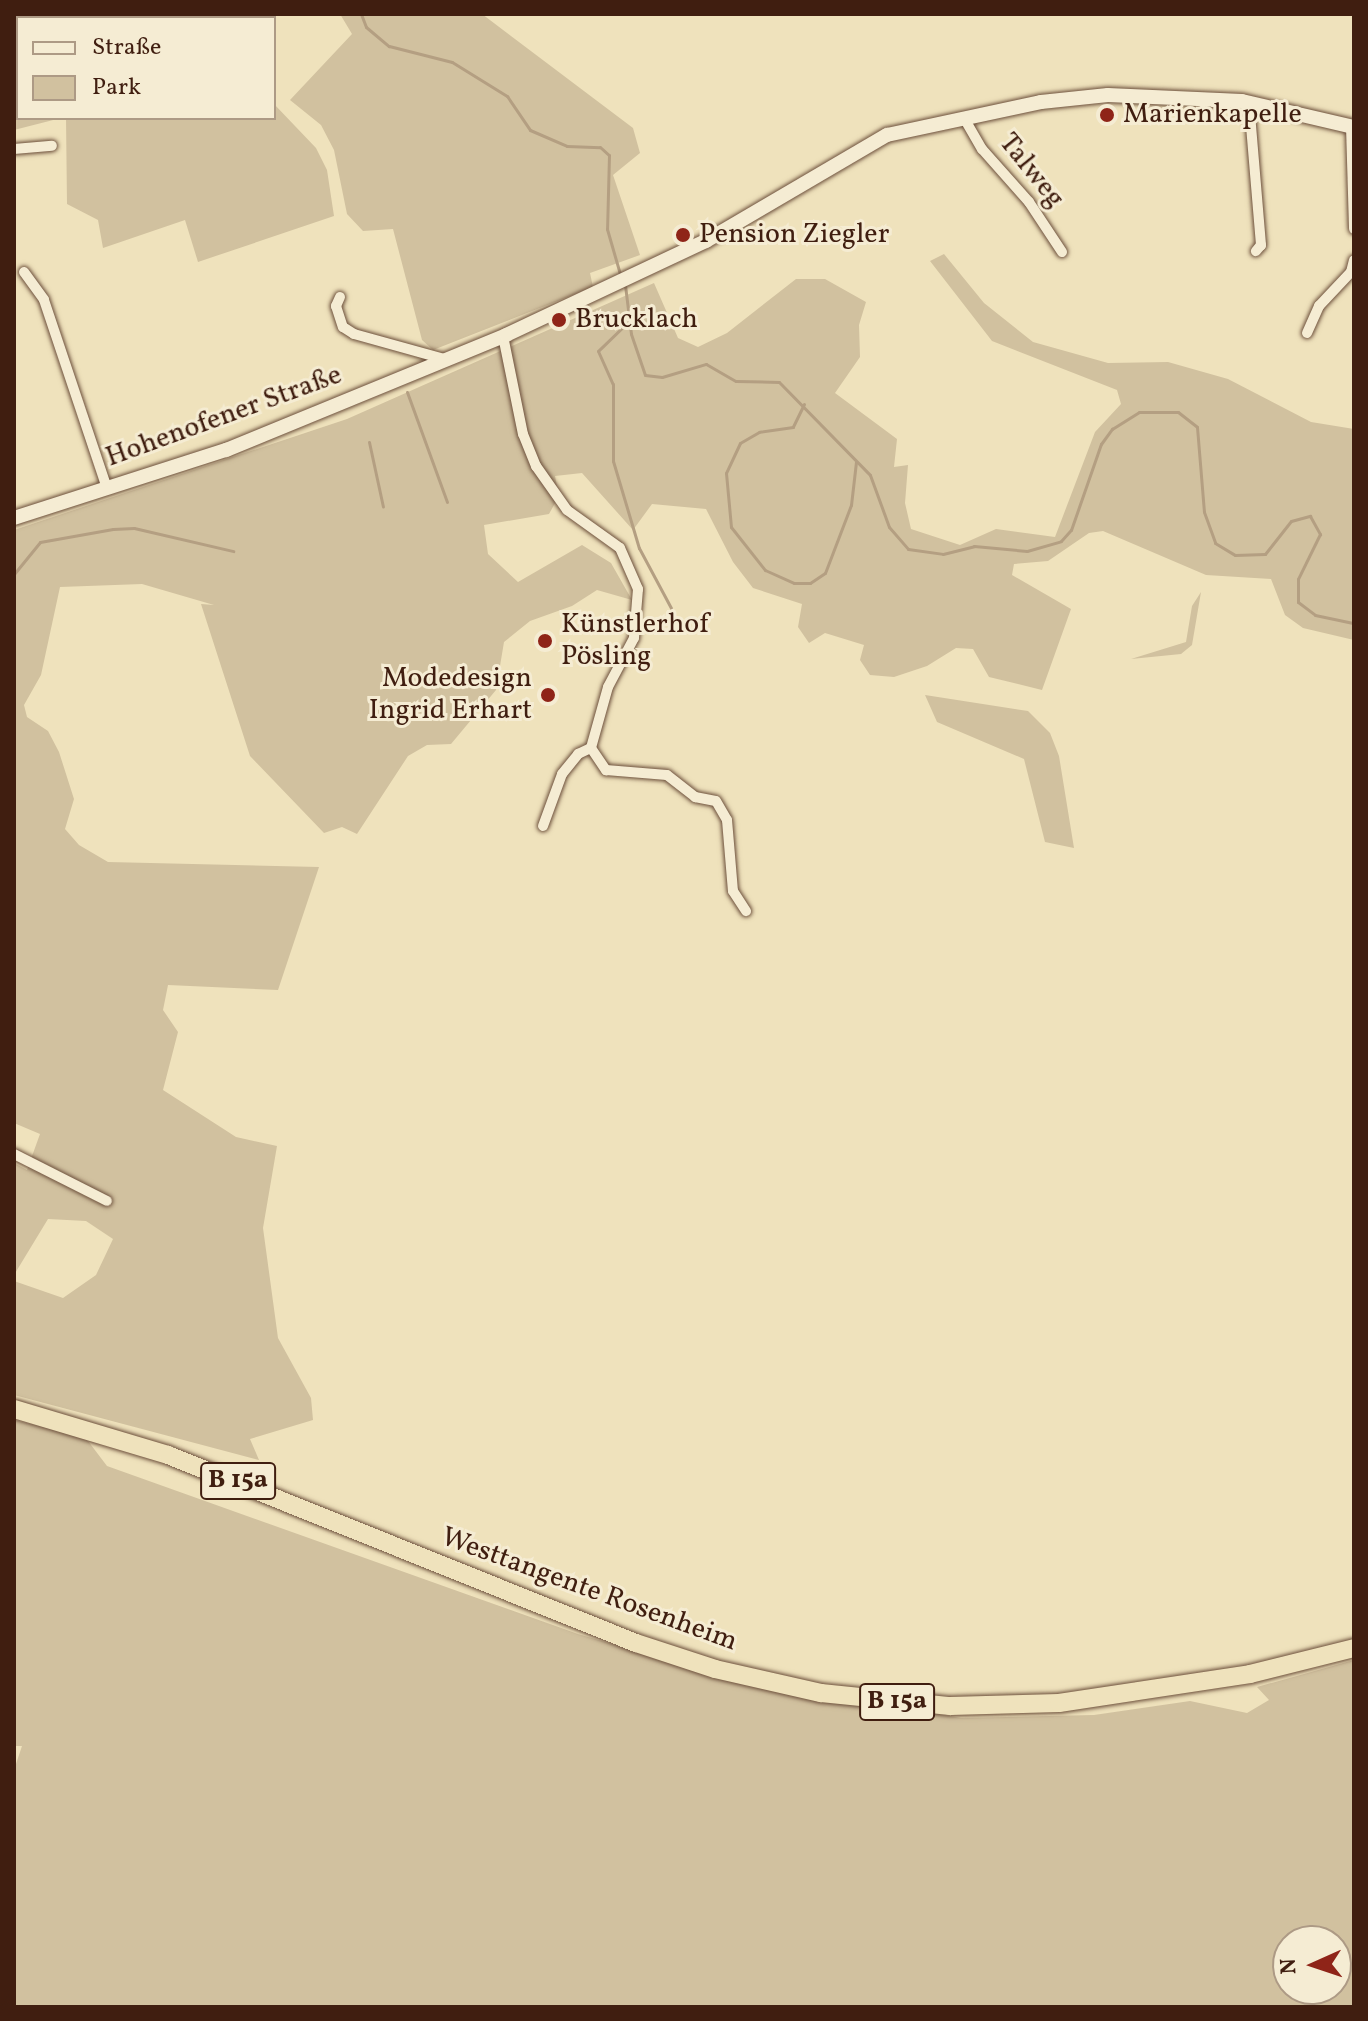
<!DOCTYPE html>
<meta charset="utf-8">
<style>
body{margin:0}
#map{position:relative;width:1368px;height:2021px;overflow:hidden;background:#efe2bc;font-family:Vollkorn,serif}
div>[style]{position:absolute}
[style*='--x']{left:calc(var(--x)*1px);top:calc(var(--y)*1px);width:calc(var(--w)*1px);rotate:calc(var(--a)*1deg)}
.green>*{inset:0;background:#d1c19f}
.stream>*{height:3px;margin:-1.5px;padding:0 1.5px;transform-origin:1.5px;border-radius:1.5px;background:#b49f82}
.roads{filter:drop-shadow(0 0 2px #6c4f3b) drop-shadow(0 0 2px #6c4f3b)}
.minor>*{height:10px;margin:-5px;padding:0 5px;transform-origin:5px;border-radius:5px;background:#f5ecd3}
.secondary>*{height:14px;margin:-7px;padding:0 7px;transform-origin:7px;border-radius:7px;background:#f5ecd3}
.trunk>*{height:18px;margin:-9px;padding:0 9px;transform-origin:9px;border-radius:9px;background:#efe2bc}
.dots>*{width:22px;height:22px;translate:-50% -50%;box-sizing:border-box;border:4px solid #f5ecd3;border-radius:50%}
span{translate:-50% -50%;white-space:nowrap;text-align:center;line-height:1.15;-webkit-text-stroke:6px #f5ecd3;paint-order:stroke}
.shield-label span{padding:2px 6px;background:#f5ecd3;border:2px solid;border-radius:6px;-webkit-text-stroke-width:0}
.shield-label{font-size:26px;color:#401e10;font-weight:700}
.poi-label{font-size:28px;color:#401e10}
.left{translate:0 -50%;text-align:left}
.right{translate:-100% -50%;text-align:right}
.street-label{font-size:28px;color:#401e10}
.frame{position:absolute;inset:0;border:16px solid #401e10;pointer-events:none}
.legend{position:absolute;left:16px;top:16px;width:260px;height:104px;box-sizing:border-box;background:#f5ecd3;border:2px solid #ad9a85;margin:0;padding:10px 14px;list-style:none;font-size:24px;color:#401e10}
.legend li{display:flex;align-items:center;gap:16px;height:40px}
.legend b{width:40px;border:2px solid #ad9a85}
.north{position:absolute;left:1272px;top:1925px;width:80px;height:80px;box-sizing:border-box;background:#f5ecd3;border:2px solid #ad9a85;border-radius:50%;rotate:267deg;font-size:22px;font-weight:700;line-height:32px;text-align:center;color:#401e10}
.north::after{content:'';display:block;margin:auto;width:28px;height:36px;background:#8f2418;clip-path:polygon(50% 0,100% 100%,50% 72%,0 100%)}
</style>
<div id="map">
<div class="green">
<i style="clip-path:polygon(14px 14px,171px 14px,176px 18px,18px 18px,18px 118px,61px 118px,14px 130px)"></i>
<i style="clip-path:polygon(340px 14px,482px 14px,633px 128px,640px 153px,613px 175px,640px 255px,590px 273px,593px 287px,433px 350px,422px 340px,393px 229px,363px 231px,347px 214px,334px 150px,321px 125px,290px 100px,352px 34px)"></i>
<i style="clip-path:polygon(274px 104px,316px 148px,327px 170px,334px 216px,198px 262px,185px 220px,103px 248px,98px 220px,67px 204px,66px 118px,274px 118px)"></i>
<i style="clip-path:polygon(944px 254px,984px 303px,1033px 342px,1108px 363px,1168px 362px,1228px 379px,1311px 422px,1354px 429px,1354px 640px,1303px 628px,1285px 615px,1271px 579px,1206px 575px,1103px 531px,1089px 533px,1048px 561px,1014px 564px,1012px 575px,1071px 609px,1042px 690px,989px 677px,973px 649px,956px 648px,927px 666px,894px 677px,870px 675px,860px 660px,864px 645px,825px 633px,809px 643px,798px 627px,802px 604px,753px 588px,733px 562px,706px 509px,652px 504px,633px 530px,582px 473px,555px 476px,559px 496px,549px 514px,484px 525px,488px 554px,518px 582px,582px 545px,611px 563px,632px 600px,597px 590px,572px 606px,530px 621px,504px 642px,496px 690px,451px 744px,427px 745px,408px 756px,357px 834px,342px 827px,324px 833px,250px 756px,201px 604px,214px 605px,142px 584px,60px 587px,41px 675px,24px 705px,27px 717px,48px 731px,59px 752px,74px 799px,65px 829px,79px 845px,108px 862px,319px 867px,278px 990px,168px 985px,163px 1010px,178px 1032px,163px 1090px,236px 1137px,277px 1146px,263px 1228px,278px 1338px,311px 1398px,313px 1420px,250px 1439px,259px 1460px,14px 1395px,14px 1281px,63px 1298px,96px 1275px,113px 1239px,86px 1221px,48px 1219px,14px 1275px,14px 1163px,27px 1170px,40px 1134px,14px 1123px,14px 530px,347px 419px,654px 283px,678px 338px,698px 347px,727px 333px,796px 279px,825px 279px,866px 302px,859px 325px,860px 357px,835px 393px,897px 439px,894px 467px,908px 465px,905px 503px,911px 529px,960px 545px,996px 529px,1055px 537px,1095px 432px,1121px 404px,1117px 390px,992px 341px,930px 261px)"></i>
<i style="clip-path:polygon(1201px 592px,1192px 645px,1181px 654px,1131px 659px,1186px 642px,1192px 606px)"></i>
<i style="clip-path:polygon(925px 695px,1028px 711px,1050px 733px,1059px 756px,1074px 848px,1045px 842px,1024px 759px,937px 722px)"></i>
<i style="clip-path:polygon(evenodd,14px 1420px,85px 1437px,107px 1466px,191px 1496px,578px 1634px,728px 1678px,961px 1718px,1094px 1715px,1190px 1701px,1247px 1713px,1269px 1700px,1257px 1687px,1354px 1660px,1354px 2007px,14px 2007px,14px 1770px,22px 1746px,14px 1746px,14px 1420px,1288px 1941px,1336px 1941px,1336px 1989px,1288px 1989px,1288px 1941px)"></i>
</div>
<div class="stream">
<i style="--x:361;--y:14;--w:14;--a:69"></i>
<i style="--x:366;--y:27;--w:30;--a:40"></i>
<i style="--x:389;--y:46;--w:65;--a:14.3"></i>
<i style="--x:452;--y:62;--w:65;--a:31.7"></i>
<i style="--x:507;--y:96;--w:41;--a:55.9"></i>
<i style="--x:530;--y:130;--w:40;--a:23.4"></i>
<i style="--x:567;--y:146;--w:33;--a:2"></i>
<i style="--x:600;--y:147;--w:12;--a:42"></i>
<i style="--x:609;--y:155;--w:74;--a:91.5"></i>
<i style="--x:607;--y:229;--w:47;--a:73.9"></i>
<i style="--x:625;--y:285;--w:49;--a:83"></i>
<i style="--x:631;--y:334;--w:43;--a:71.1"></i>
<i style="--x:645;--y:375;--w:17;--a:7"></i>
<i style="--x:662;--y:377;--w:46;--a:-16.5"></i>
<i style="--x:706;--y:364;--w:34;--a:30"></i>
<i style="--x:736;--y:381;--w:43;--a:1.3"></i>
<i style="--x:779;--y:382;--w:130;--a:45.6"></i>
<i style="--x:870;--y:475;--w:55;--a:69.9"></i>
<i style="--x:889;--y:527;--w:29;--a:49"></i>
<i style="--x:908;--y:549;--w:35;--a:8"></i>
<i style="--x:943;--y:554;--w:32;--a:-14"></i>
<i style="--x:974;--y:546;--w:53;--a:5.4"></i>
<i style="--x:1027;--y:551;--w:35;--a:-16"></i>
<i style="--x:1061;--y:541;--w:15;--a:-48"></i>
<i style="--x:1071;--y:530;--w:91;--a:-70.8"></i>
<i style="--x:1101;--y:444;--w:19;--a:-54"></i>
<i style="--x:1112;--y:429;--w:32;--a:-32"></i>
<i style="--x:1139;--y:412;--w:39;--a:0"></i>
<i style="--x:1178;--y:412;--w:24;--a:38"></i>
<i style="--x:1197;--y:427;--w:85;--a:85.3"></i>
<i style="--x:1204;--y:512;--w:33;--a:70"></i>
<i style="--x:1215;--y:543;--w:23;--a:31"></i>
<i style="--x:1235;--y:555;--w:30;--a:-2"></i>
<i style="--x:1265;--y:554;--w:42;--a:-51.8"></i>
<i style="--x:1291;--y:521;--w:20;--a:-15"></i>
<i style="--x:1310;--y:516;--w:21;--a:61"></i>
<i style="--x:1320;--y:534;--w:50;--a:116.1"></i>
<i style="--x:1298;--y:579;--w:23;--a:90"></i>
<i style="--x:1298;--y:602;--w:21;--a:37"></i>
<i style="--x:1315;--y:615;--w:40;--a:12"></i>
<i style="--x:629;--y:321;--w:43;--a:135.9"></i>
<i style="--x:598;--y:351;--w:36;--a:66"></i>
<i style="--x:613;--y:384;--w:77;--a:90"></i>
<i style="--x:613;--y:461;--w:91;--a:73.4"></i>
<i style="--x:639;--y:548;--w:68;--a:61.9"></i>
<i style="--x:407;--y:392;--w:117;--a:70"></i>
<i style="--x:804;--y:404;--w:25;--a:116"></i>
<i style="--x:793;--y:427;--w:34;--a:172"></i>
<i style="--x:759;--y:432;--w:22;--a:150"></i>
<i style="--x:740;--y:443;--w:33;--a:115"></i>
<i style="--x:726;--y:473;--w:54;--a:84.7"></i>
<i style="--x:731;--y:527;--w:55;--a:51.7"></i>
<i style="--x:765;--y:570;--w:32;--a:24"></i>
<i style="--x:794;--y:583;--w:16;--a:0"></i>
<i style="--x:810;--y:583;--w:18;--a:-34"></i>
<i style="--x:825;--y:573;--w:73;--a:-69.1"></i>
<i style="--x:851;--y:505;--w:43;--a:-83.4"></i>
<i style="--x:369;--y:442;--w:66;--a:77.8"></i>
<i style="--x:14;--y:574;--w:41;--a:-50.9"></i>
<i style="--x:40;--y:542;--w:74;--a:-10.1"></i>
<i style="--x:113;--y:529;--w:21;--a:-3"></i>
<i style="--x:134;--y:528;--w:102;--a:13.1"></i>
</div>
<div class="roads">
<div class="minor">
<i style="--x:1249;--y:102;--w:144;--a:85.2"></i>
<i style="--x:1261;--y:245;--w:8;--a:130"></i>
<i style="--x:964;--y:118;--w:36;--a:60"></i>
<i style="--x:982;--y:149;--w:71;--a:48.4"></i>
<i style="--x:1029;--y:202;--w:60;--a:56.6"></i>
<i style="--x:1351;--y:126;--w:103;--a:88.3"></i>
<i style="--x:14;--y:149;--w:38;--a:-5"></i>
<i style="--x:24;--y:272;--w:34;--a:54"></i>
<i style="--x:44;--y:300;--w:198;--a:71.5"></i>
<i style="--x:340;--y:297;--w:10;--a:114"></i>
<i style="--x:336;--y:306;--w:22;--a:72"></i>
<i style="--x:343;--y:327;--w:13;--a:32"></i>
<i style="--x:354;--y:334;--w:93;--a:15.5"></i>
<i style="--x:1307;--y:333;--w:30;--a:-66"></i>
<i style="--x:1319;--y:306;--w:47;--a:-46.7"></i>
<i style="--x:1351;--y:272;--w:12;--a:-76"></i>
<i style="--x:503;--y:336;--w:100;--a:78.5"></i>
<i style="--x:523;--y:434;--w:35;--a:68"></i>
<i style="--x:536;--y:466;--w:54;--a:54.8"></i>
<i style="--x:567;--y:510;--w:65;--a:35.6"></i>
<i style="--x:620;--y:548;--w:45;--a:66.3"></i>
<i style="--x:638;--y:589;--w:49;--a:94.7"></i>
<i style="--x:634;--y:638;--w:55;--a:118"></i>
<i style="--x:608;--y:687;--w:63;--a:105.6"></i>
<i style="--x:591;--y:748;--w:27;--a:56"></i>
<i style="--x:606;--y:770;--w:61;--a:4.7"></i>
<i style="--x:667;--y:775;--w:36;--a:38"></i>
<i style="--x:695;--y:797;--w:21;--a:11"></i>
<i style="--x:716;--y:801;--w:22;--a:60"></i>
<i style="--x:727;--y:820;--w:71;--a:85.2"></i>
<i style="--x:733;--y:891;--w:24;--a:57"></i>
<i style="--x:543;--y:826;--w:55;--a:-69.9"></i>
<i style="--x:562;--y:774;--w:26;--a:-51"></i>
<i style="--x:578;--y:754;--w:14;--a:-25"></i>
<i style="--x:14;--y:1154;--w:104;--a:26.8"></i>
</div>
<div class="secondary">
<i style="--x:14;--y:518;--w:223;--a:-17.8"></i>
<i style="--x:226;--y:450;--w:303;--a:-22.3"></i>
<i style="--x:506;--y:335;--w:221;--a:-25.2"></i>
<i style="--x:706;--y:241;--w:210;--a:-30.4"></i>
<i style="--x:887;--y:135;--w:157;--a:-12.1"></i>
<i style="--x:1041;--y:102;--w:67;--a:-6"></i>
<i style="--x:1108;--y:95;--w:134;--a:2.6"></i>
<i style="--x:1242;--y:101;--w:115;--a:13.1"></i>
</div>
<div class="trunk">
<i style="--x:14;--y:1409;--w:161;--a:16.6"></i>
<i style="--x:168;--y:1455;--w:504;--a:21.89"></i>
<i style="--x:636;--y:1643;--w:83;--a:18.2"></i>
<i style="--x:715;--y:1669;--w:109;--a:12.8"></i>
<i style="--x:821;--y:1693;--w:130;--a:5.8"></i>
<i style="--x:950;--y:1706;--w:109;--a:-1.6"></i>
<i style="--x:1059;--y:1703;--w:193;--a:-8.6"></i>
<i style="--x:1250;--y:1674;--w:107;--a:-14"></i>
</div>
</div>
<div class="dots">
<i style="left:1107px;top:115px;background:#8f2418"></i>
<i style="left:683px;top:235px;background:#8f2418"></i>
<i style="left:559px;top:320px;background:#8f2418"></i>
<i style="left:545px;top:641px;background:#8f2418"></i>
<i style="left:548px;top:695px;background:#8f2418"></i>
</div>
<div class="shield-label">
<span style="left:238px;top:1481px">B 15a</span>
<span style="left:897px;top:1702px">B 15a</span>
</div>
<div class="poi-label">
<span class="left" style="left:1123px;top:115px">Marienkapelle</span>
<span class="left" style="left:699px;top:235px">Pension Ziegler</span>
<span class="left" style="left:575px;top:320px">Brucklach</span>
<span class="left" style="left:561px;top:641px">Künstlerhof<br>Pösling</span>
<span class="right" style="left:532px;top:695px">Modedesign<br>Ingrid Erhart</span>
</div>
<div class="street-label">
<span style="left:1031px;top:171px;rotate:51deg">Talweg</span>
<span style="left:224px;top:417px;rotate:-20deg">Hohenofener Straße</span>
<span style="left:589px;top:1590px;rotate:20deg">Westtangente Rosenheim</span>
</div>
<div class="frame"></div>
<ul class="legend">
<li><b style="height:10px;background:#f5ecd3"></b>Straße</li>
<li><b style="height:22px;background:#d1c19f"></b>Park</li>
</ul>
<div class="north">N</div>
</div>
